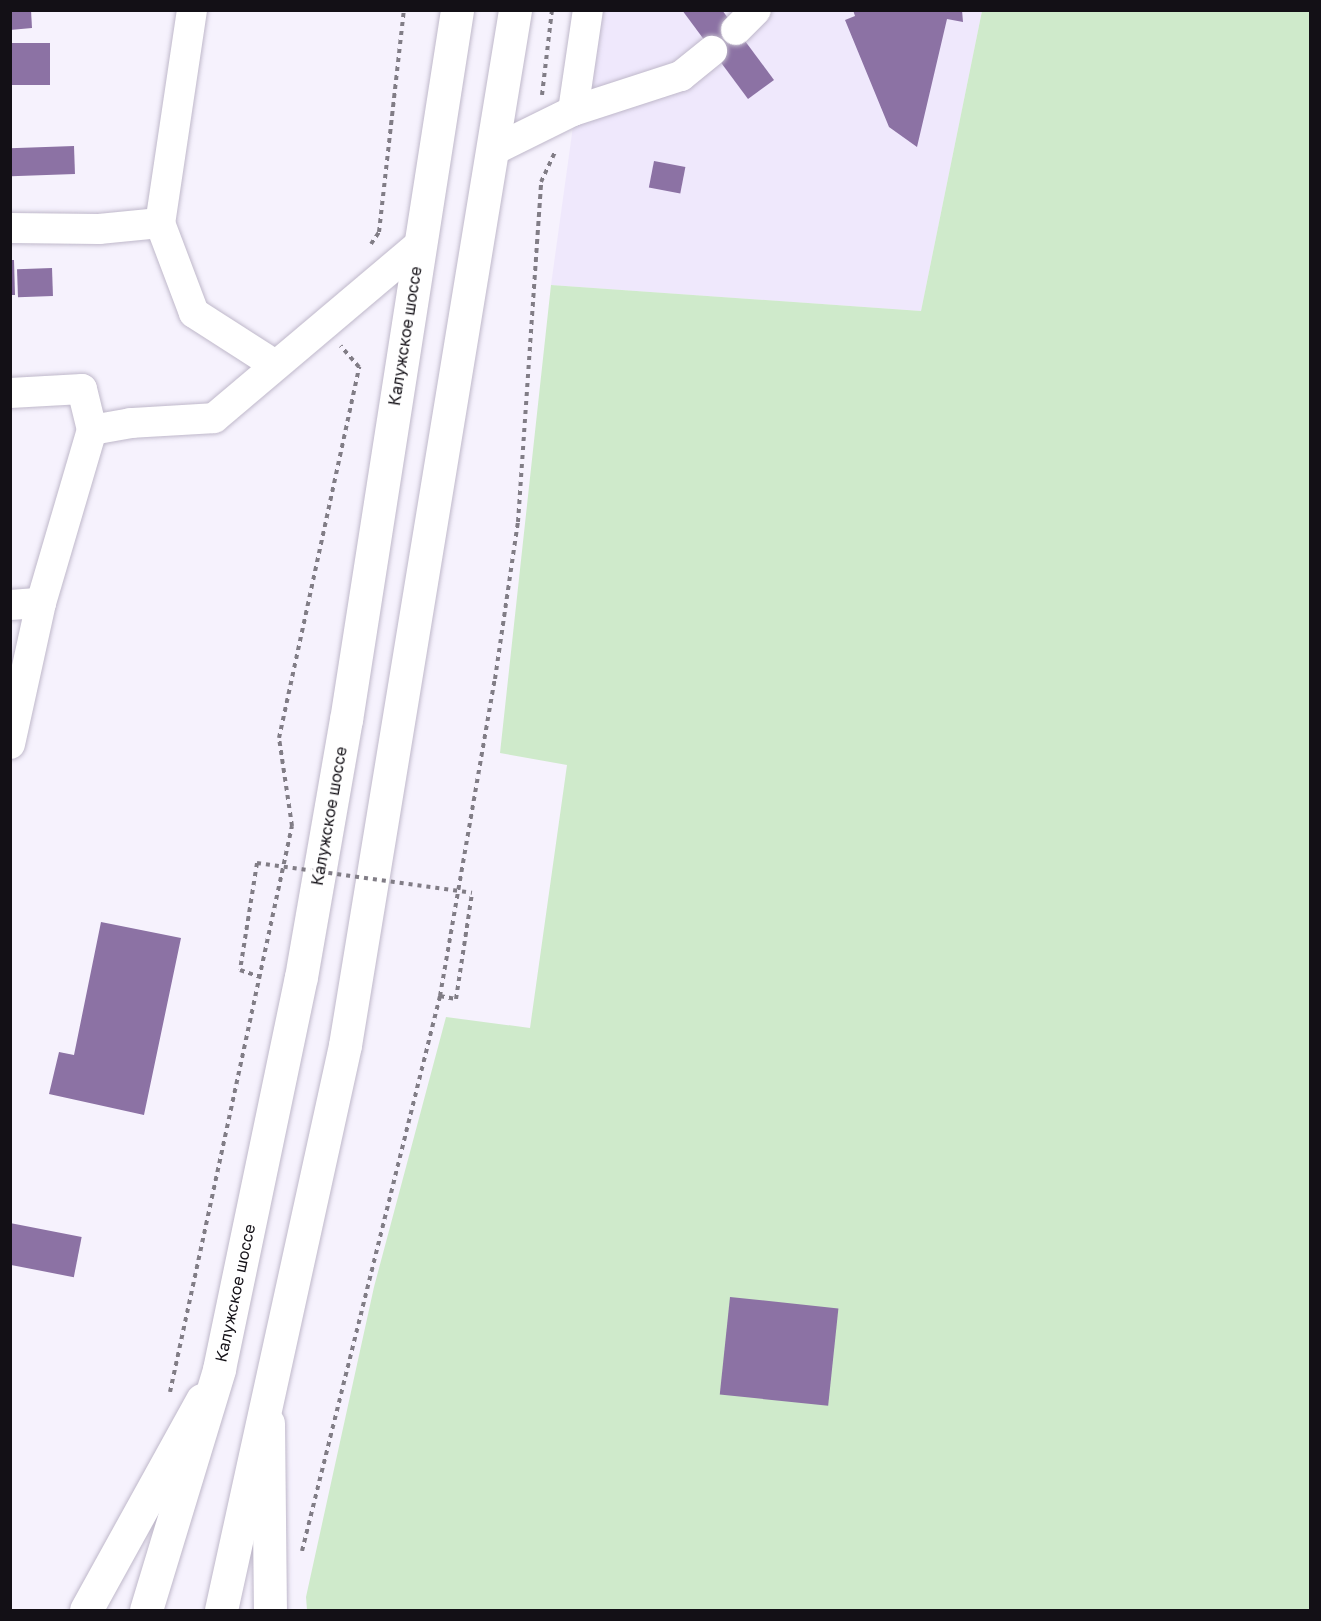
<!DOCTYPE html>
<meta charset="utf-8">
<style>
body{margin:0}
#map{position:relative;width:1321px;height:1621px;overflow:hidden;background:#f6f2fd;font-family:"Golos Text",sans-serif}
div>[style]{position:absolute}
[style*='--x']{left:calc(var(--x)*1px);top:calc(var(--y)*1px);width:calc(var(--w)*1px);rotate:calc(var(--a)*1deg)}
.built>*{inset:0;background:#efe8fc}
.green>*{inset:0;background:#cfeacb}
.building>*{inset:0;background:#8c72a4;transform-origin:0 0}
.path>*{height:4px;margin-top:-2px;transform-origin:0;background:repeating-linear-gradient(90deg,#817d86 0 4.5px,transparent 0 9px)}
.roads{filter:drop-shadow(0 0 2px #bfb8ca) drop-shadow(0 0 2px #bfb8ca)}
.minor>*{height:30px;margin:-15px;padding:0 15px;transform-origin:15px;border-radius:15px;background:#fff}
.major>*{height:33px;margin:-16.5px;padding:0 16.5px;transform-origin:16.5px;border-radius:16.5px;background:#fff}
.highway>*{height:33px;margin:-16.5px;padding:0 16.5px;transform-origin:16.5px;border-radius:16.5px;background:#fff}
.path-bridge>*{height:4px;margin-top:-2px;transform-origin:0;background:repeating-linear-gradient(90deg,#817d86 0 4.5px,transparent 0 9px)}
span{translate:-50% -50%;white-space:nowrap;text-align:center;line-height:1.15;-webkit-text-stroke:6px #fff;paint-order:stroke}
.street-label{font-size:16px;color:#131016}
.frame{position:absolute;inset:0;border:12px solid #131016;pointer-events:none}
</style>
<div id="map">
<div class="built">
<i style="clip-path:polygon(589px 11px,982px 11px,921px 311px,551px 285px)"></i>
</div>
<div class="green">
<i style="clip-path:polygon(982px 11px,1310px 11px,1310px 1610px,307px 1610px,306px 1597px,374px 1287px,446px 1017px,530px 1028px,567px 765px,500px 753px,551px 285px,921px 311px)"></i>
</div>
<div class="building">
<i style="clip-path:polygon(10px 10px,31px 10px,32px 28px,10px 30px)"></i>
<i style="clip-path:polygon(682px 10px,722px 10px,774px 80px,748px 99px)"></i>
<i style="clip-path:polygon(853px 10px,962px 10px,963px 22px,947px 19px,917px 147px,889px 127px,845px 20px,855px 16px)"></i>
<i style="left:10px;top:43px;width:40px;height:42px"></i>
<i style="left:74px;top:146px;width:28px;height:64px;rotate:88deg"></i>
<i style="left:654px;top:161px;width:32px;height:27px;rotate:11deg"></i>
<i style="clip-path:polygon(10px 260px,14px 260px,15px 295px,10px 295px)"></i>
<i style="left:52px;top:268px;width:28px;height:35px;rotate:88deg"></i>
<i style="clip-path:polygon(101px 922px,181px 938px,144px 1115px,49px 1094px,59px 1052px,74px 1055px)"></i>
<i style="left:10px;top:1223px;width:73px;height:41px;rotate:11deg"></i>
<i style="left:730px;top:1297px;width:109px;height:98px;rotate:6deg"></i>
</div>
<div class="path">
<i style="--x:542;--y:95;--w:86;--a:-83.3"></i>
<i style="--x:371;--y:244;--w:14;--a:-56"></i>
<i style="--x:379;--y:232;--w:223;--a:-83.6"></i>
<i style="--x:257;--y:863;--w:108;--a:99"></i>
<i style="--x:240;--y:970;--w:21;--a:19"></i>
<i style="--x:440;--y:996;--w:322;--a:-80.2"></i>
<i style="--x:495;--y:679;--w:159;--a:-81.7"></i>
<i style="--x:518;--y:522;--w:341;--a:-86.1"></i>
<i style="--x:541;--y:182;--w:33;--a:-65"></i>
<i style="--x:170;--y:1392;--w:579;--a:-77.84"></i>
<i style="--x:292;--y:826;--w:89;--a:-98.4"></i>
<i style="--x:279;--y:738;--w:380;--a:-77.8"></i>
<i style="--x:359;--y:367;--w:28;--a:-131"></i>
<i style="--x:302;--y:1551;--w:572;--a:-76.04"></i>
<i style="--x:440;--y:996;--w:16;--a:11"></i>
<i style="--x:456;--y:999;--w:107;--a:-81.4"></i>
</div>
<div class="roads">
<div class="minor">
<i style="--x:192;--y:10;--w:215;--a:98.5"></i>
<i style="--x:160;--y:223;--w:96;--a:69.3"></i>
<i style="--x:194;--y:313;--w:96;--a:32.7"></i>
<i style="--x:736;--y:30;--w:28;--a:-45"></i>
<i style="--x:573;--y:111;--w:114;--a:-18"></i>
<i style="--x:681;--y:76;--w:40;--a:-39"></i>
<i style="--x:492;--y:151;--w:90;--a:-26.3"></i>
<i style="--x:573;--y:111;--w:102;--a:-81.6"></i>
<i style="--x:10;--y:228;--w:89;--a:0.6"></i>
<i style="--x:99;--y:229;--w:61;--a:-5.6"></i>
<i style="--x:10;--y:393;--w:72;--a:-3.2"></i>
<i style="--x:82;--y:389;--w:42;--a:76.3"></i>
<i style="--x:10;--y:605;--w:31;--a:-4"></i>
<i style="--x:10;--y:744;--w:144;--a:-77.6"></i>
<i style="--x:41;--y:603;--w:180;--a:-73.6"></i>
<i style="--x:92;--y:430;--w:40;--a:-10"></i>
<i style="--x:131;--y:423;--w:83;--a:-3.4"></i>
<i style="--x:214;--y:418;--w:268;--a:-40.2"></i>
</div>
<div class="major">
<i style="--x:268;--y:1423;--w:187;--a:89.4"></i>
<i style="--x:86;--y:1610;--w:240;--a:-61.1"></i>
</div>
<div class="highway">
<i style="--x:146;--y:1610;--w:252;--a:-73.1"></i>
<i style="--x:219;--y:1369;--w:400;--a:-78.2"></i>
<i style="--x:301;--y:977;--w:261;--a:-80.1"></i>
<i style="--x:346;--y:720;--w:719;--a:-81.11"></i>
<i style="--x:221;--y:1610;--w:578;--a:-77.62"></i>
<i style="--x:345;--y:1045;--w:1049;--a:-80.67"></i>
</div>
</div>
<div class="path-bridge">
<i style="--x:257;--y:863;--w:217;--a:7.9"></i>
</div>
<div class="street-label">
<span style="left:405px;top:336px;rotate:-81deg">Калужское шоссе</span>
<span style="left:329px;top:816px;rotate:-80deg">Калужское шоссе</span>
<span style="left:235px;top:1293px;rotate:-78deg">Калужское шоссе</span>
</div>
<div class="frame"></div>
</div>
